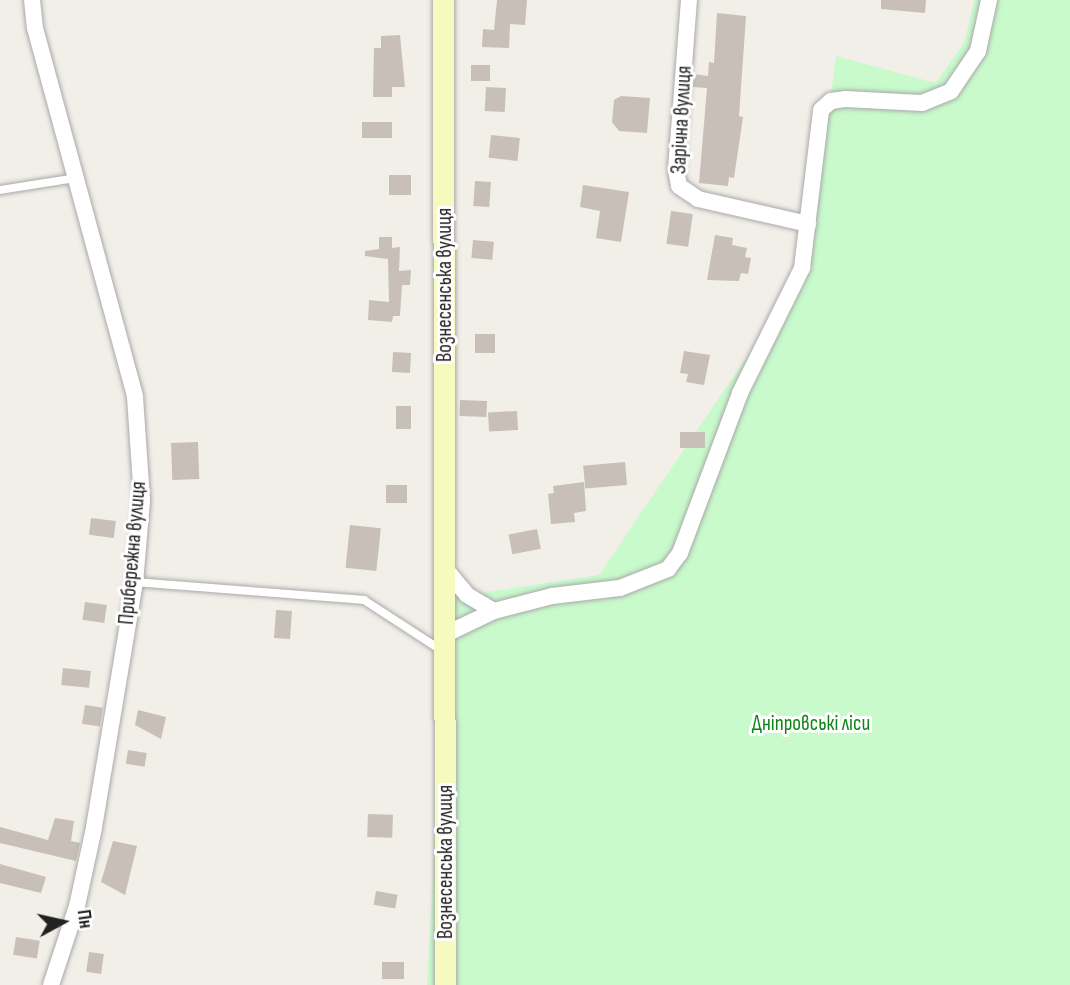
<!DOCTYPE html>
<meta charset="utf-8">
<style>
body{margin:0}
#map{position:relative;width:1070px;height:985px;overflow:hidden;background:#f2efe9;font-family:"Sofia Sans Condensed",sans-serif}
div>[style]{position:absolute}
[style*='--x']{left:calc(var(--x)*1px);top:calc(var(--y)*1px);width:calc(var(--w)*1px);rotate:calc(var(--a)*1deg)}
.park>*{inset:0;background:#c8facc}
.building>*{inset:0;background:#c7bfb8;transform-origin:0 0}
.roads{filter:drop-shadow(0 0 2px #a9a9a9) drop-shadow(0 0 2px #a9a9a9)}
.lane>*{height:8px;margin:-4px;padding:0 4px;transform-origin:4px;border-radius:4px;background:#fff}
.street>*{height:16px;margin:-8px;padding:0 8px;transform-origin:8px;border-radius:8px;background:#fff}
.secondary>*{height:21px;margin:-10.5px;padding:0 10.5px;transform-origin:10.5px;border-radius:10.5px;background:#f7fabf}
span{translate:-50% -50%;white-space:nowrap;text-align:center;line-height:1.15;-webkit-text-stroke:6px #fff;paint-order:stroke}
.street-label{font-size:21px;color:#222}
.park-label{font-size:21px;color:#0c8416}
.north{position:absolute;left:28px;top:887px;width:70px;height:70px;-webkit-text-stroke:5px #fff;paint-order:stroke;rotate:82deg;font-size:19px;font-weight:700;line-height:28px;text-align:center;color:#222}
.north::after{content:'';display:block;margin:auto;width:24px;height:32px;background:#222;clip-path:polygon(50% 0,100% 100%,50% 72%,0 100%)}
</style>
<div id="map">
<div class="park">
<i style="clip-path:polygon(974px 0,1070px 0,1070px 985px,427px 985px,448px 598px,599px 575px,809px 265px,836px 56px,936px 83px,965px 41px)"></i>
</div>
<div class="building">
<i style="clip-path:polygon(497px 0,527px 0,525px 25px,510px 24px,509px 48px,482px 47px,483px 29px,494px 30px)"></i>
<i style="clip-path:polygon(881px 0,926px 0,925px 13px,881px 9px)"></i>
<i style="clip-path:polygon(717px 13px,746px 16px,739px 116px,743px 117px,734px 178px,729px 177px,728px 186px,699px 183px,707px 88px,693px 87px,694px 74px,708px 76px,709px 62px,714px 63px)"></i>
<i style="clip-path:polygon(400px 35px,405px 87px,392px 87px,392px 97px,373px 97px,374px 48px,381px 48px,381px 36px)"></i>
<i style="left:471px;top:65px;width:19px;height:16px"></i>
<i style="left:486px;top:87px;width:20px;height:24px;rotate:3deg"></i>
<i style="clip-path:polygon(621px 96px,650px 98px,647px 133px,619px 131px,612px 122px,614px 100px)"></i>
<i style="left:362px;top:122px;width:30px;height:16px"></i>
<i style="left:491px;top:135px;width:29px;height:23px;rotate:6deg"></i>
<i style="left:389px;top:175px;width:22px;height:20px"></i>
<i style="left:475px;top:181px;width:16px;height:25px;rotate:4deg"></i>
<i style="clip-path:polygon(583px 185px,629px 192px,621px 242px,596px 238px,600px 211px,580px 207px)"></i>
<i style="left:671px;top:211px;width:22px;height:33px;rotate:8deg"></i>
<i style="clip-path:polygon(715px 235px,733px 238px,732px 245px,747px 248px,745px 257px,751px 258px,748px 274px,741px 273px,739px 281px,707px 280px)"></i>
<i style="clip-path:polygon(379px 237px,392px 237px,392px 248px,400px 247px,399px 271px,411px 270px,410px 285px,402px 285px,400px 316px,393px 316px,392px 322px,368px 320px,369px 300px,389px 302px,388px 259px,365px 256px,365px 251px,379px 249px)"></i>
<i style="left:473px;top:240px;width:21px;height:18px;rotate:5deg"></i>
<i style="left:475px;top:334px;width:20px;height:19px"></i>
<i style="clip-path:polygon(684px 351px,710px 355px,704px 385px,686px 382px,688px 374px,680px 373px)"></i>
<i style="left:393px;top:352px;width:18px;height:20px;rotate:3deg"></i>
<i style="left:460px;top:400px;width:27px;height:16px;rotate:2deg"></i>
<i style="left:396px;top:406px;width:15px;height:23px"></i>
<i style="left:517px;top:411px;width:19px;height:29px;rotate:87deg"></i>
<i style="left:680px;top:432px;width:25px;height:16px"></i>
<i style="left:198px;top:442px;width:37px;height:27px;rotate:88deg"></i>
<i style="left:625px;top:462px;width:23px;height:42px;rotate:85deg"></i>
<i style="clip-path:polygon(584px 482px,586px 511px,574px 513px,575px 522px,551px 524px,548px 494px,554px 493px,553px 486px)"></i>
<i style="left:386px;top:485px;width:21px;height:18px"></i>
<i style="left:91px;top:518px;width:25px;height:17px;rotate:7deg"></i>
<i style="left:350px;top:525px;width:31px;height:43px;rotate:6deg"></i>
<i style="left:537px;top:529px;width:20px;height:29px;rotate:79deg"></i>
<i style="left:85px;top:602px;width:22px;height:18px;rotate:8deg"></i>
<i style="left:276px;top:610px;width:16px;height:28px;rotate:4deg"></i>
<i style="left:63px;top:668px;width:28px;height:17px;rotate:6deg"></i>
<i style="left:85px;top:705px;width:18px;height:19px;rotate:9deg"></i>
<i style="clip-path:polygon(138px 710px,166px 717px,161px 739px,135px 725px)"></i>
<i style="left:128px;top:750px;width:19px;height:14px;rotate:9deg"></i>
<i style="left:368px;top:814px;width:25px;height:23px;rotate:2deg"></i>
<i style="clip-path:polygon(55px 818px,74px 821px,71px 841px,80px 843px,76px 861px,0 843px,0 827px,48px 840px)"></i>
<i style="clip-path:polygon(113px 841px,137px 846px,125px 895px,101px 882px)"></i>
<i style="clip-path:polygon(0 864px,46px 877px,41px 893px,0 883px)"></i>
<i style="left:376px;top:891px;width:22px;height:14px;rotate:10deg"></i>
<i style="left:16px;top:937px;width:24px;height:18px;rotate:9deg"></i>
<i style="left:89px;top:952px;width:15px;height:20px;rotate:8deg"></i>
<i style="left:382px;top:962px;width:22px;height:17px"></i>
</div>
<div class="roads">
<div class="lane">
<i style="--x:0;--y:190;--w:77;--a:-9"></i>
<i style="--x:135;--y:582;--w:230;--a:4.5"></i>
<i style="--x:364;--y:600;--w:92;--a:33"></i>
</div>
<div class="street">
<i style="--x:32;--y:0;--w:28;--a:84"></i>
<i style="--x:35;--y:28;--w:382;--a:74.8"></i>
<i style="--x:135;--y:397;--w:104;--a:86.1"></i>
<i style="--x:142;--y:501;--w:81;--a:94.9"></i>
<i style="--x:135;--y:582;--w:249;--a:99.5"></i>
<i style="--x:94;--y:828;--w:80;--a:102.3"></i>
<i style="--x:77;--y:906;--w:83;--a:108.2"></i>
<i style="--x:689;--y:0;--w:170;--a:94.4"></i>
<i style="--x:676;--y:170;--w:16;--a:79"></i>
<i style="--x:679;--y:186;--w:23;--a:34"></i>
<i style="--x:698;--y:199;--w:113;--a:12.8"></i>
<i style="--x:447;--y:571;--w:31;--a:50"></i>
<i style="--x:467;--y:595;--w:31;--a:31"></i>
<i style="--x:446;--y:634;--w:53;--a:-25.6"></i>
<i style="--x:494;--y:611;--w:60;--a:-14.5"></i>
<i style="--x:552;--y:596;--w:68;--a:-6.7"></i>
<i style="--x:620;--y:588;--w:52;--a:-21.6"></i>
<i style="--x:668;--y:569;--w:20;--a:-53"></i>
<i style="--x:680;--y:553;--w:171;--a:-69.4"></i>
<i style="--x:740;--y:393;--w:140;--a:-63.6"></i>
<i style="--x:802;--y:268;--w:159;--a:-83.1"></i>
<i style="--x:821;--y:110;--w:13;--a:-42"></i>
<i style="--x:831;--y:101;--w:14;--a:-8"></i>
<i style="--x:845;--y:99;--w:77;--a:3"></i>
<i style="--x:922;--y:103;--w:31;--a:-22"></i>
<i style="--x:951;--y:91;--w:48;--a:-56"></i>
<i style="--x:978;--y:51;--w:52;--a:-77.8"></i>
</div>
<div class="secondary">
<i style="--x:443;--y:0;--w:985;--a:89.88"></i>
</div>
</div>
<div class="street-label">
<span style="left:682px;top:120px;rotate:-87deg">Зарічна вулиця</span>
<span style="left:445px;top:285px;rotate:-90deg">Вознесенська вулиця</span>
<span style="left:133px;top:553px;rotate:-85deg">Прибережна вулиця</span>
<span style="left:446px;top:862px;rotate:-90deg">Вознесенська вулиця</span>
</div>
<div class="park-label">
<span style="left:811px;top:724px">Дніпровські ліси</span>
</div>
<div class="north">Пн</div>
</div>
